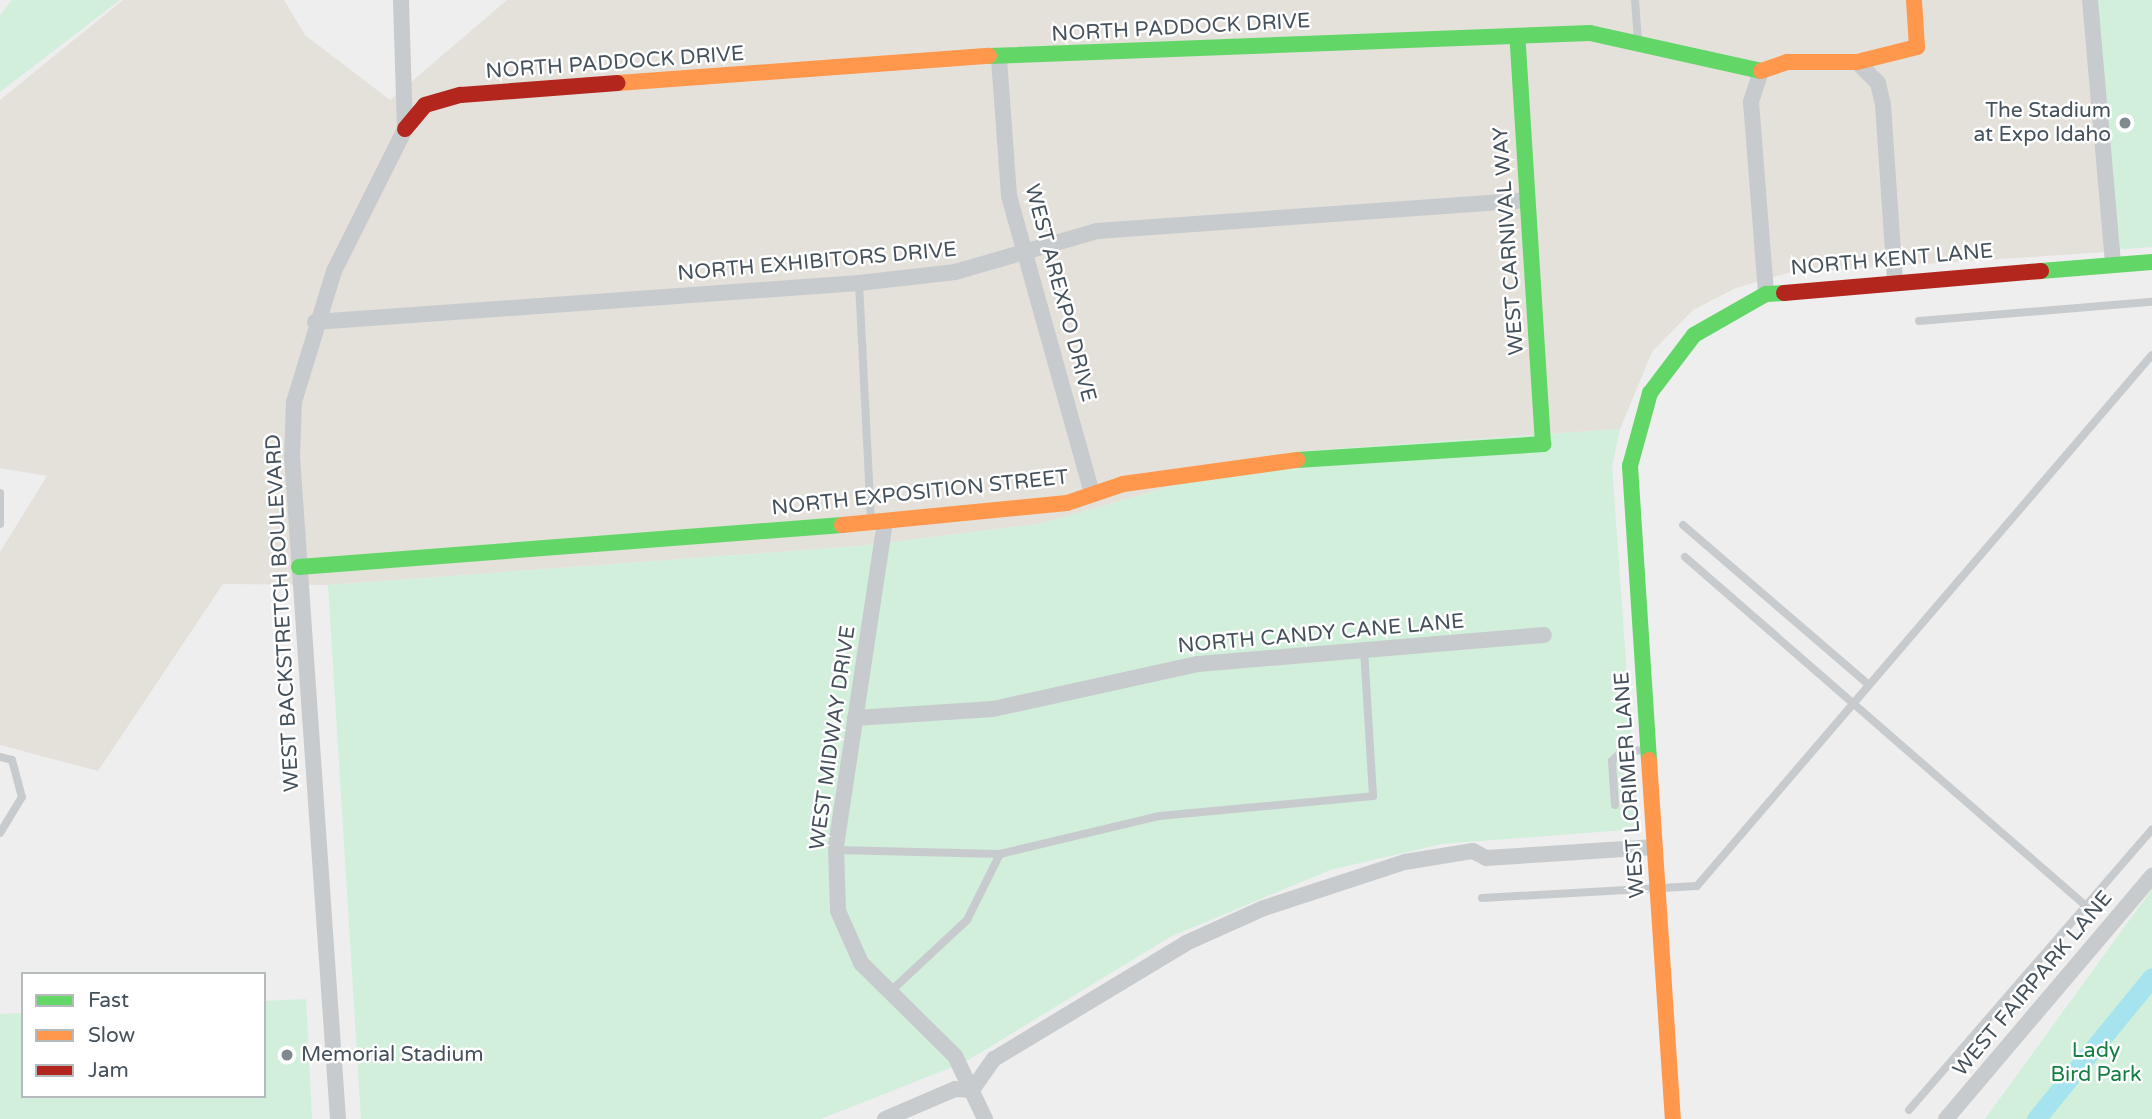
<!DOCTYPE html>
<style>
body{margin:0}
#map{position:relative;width:2152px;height:1119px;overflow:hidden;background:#efeeee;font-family:"Varela Round",sans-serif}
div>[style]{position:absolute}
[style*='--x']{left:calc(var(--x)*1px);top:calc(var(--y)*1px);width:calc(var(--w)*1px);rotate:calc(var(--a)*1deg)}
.commercial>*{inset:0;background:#e4e1db}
.green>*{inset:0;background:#d1efdb}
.canal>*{height:19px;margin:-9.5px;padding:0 9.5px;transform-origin:9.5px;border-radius:9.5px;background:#a5e3ee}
.lane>*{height:8px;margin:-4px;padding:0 4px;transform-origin:4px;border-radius:4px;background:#c8cbcd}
.street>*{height:16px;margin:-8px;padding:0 8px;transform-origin:8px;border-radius:8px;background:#c8cbcd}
.fast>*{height:16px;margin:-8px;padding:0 8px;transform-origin:8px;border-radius:8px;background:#63d668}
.slow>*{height:16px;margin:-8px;padding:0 8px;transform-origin:8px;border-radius:8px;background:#ff974d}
.jam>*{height:16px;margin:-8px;padding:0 8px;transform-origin:8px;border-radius:8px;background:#b3261e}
.dots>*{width:19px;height:19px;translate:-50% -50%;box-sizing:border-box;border:4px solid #fff;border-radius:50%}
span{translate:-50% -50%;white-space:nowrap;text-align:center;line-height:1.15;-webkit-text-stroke:5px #fff;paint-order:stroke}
.street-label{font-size:21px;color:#45525b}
.poi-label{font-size:21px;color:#45525b}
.right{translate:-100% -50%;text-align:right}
.left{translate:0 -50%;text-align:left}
.park-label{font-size:21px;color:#147f43}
.legend{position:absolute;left:21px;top:972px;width:245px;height:126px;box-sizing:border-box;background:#fff;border:2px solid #b5babd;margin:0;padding:9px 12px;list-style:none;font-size:21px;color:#45525b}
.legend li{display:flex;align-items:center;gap:14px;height:35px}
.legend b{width:35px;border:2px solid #b5babd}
</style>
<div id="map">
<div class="commercial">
<i style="clip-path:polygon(123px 0,284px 0,305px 35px,390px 100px,507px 0,2084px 0,2106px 252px,1788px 273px,1736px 288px,1693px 310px,1652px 352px,1620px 429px,1291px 452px,1039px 524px,860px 546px,328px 585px,223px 584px,98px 771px,0 745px,0 552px,47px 476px,0 468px,0 100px)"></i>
</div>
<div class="green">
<i style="clip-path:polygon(12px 0,120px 0,0 92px,0 15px)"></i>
<i style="clip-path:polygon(2086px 0,2152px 0,2152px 247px,2112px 250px)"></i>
<i style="clip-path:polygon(1620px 429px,1612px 466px,1638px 829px,1442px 844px,1330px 870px,1170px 937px,965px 1062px,821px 1119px,361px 1119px,328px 585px,860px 546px,1039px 524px,1291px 452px)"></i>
<i style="clip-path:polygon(2152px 889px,2152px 1119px,1985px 1119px)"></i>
<i style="clip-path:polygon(306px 999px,312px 1119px,0 1119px,0 1014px,23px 1013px,23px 1096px,264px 1096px,264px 1001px)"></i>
</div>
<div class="canal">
<i style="--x:2036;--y:1119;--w:183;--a:-50.8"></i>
</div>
<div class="lane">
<i style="--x:1635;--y:0;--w:41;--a:85.8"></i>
<i style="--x:859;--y:283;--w:237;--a:87.1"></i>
<i style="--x:1919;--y:321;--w:234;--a:-4.7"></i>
<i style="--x:0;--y:493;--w:31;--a:90"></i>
<i style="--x:1683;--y:525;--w:245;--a:40.7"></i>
<i style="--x:1685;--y:557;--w:532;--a:41.03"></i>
<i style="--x:0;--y:757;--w:12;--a:14"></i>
<i style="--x:12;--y:760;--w:38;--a:75"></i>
<i style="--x:22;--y:797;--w:42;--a:121.4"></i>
<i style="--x:1615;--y:805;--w:44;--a:-93.9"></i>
<i style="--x:1612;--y:761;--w:13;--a:-45"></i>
<i style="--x:1621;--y:752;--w:25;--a:-5"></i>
<i style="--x:836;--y:850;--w:164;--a:1.4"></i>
<i style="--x:1482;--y:898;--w:215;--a:-3.2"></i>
<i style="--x:1697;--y:886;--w:699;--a:-49.41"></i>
<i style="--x:892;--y:990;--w:103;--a:-43"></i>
<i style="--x:967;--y:920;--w:74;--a:-63.4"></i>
<i style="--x:1000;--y:854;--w:163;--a:-13.4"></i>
<i style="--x:1159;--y:816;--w:215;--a:-5.3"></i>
<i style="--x:1373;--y:796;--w:147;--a:-93.5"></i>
<i style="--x:1909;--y:1110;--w:371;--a:-49.1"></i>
</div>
<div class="street">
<i style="--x:2090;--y:0;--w:265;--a:85"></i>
<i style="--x:999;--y:59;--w:137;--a:85.8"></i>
<i style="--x:1009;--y:196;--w:308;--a:74.4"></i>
<i style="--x:1857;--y:62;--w:30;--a:45"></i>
<i style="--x:1878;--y:83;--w:23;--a:77"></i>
<i style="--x:1883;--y:105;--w:174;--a:86.1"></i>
<i style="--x:1761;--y:71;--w:33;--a:108"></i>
<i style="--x:1751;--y:102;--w:193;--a:85.5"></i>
<i style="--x:315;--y:322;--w:545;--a:-4.1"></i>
<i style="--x:859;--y:283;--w:97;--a:-6.5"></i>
<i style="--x:955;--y:272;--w:148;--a:-16.1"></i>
<i style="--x:1097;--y:231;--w:431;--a:-4.1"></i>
<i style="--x:885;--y:522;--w:328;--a:98.6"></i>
<i style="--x:836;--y:846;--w:65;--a:88.2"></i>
<i style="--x:838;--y:911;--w:57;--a:66.1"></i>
<i style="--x:861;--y:963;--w:132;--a:44.7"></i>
<i style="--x:955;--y:1056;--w:70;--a:64.5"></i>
<i style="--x:855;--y:718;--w:138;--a:-3.7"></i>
<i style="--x:993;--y:709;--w:210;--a:-12.4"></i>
<i style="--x:1198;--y:664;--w:347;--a:-4.8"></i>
<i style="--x:338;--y:1119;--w:664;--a:-93.97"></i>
<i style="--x:292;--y:457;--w:55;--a:-87.9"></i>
<i style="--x:294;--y:402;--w:137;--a:-73"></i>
<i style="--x:334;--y:271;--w:159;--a:-63.4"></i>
<i style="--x:405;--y:129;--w:129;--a:-91.8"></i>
<i style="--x:885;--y:1119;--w:76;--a:-23.2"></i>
<i style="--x:955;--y:1089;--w:17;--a:3"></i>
<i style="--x:972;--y:1090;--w:38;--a:-55"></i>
<i style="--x:994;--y:1059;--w:224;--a:-31.1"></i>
<i style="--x:1186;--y:943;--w:85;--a:-24.2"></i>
<i style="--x:1264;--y:908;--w:148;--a:-18.1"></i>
<i style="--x:1405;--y:862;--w:69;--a:-9.2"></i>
<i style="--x:1473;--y:851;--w:15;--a:28"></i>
<i style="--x:1486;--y:858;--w:169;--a:-3.7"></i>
<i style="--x:1946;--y:1119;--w:319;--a:-49.7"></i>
</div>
<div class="fast">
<i style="--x:989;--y:56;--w:601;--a:-2.19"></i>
<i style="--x:1590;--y:33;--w:175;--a:12.5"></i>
<i style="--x:2041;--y:271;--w:111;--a:-4.6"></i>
<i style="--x:1297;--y:460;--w:247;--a:-3.7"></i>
<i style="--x:1543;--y:444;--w:409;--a:-93.6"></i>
<i style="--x:299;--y:567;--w:545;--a:-4.42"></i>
<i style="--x:1649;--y:760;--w:295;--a:-93.7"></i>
<i style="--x:1630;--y:466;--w:76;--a:-74.7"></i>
<i style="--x:1650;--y:393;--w:73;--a:-52.8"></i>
<i style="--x:1694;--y:335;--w:83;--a:-29.7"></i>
<i style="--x:1766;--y:294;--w:18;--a:-3"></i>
</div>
<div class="slow">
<i style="--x:1761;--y:71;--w:28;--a:-19"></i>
<i style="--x:1787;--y:62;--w:70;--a:0"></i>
<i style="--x:1857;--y:62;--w:62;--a:-14"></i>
<i style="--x:1917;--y:47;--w:47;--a:-93.7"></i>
<i style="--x:618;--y:83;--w:372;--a:-4.2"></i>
<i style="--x:842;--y:525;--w:226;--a:-5.6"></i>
<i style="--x:1067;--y:503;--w:59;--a:-18.7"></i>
<i style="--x:1123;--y:484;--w:176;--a:-7.9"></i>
<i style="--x:1649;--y:760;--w:360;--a:86.2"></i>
</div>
<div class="jam">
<i style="--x:405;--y:129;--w:31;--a:-50"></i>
<i style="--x:425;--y:105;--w:37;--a:-16"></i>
<i style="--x:461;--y:95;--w:157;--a:-4.4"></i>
<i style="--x:1784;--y:293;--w:258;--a:-4.9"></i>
</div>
<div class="dots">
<i style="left:2125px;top:123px;background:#80898e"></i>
<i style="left:287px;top:1055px;background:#80898e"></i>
</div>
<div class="street-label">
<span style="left:1181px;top:28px;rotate:-3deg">NORTH PADDOCK DRIVE</span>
<span style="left:615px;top:63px;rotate:-4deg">NORTH PADDOCK DRIVE</span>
<span style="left:1509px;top:241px;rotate:-94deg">WEST CARNIVAL WAY</span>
<span style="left:1892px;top:260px;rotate:-5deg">NORTH KENT LANE</span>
<span style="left:817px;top:262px;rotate:-5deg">NORTH EXHIBITORS DRIVE</span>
<span style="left:1060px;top:293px;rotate:75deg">WEST AREXPO DRIVE</span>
<span style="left:920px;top:493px;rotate:-6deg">NORTH EXPOSITION STREET</span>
<span style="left:283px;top:613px;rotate:-93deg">WEST BACKSTRETCH BOULEVARD</span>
<span style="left:1321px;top:634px;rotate:-5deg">NORTH CANDY CANE LANE</span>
<span style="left:833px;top:738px;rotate:-82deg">WEST MIDWAY DRIVE</span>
<span style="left:1630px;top:785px;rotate:-94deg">WEST LORIMER LANE</span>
<span style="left:2033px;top:984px;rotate:-50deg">WEST FAIRPARK LANE</span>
</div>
<div class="poi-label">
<span class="right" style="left:2111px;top:123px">The Stadium<br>at Expo Idaho</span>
<span class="left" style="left:301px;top:1055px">Memorial Stadium</span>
</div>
<div class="park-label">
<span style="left:2096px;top:1063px">Lady<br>Bird Park</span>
</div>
<ul class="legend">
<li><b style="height:9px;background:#63d668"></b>Fast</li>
<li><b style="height:9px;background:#ff974d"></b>Slow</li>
<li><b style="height:9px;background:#b3261e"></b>Jam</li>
</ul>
</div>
